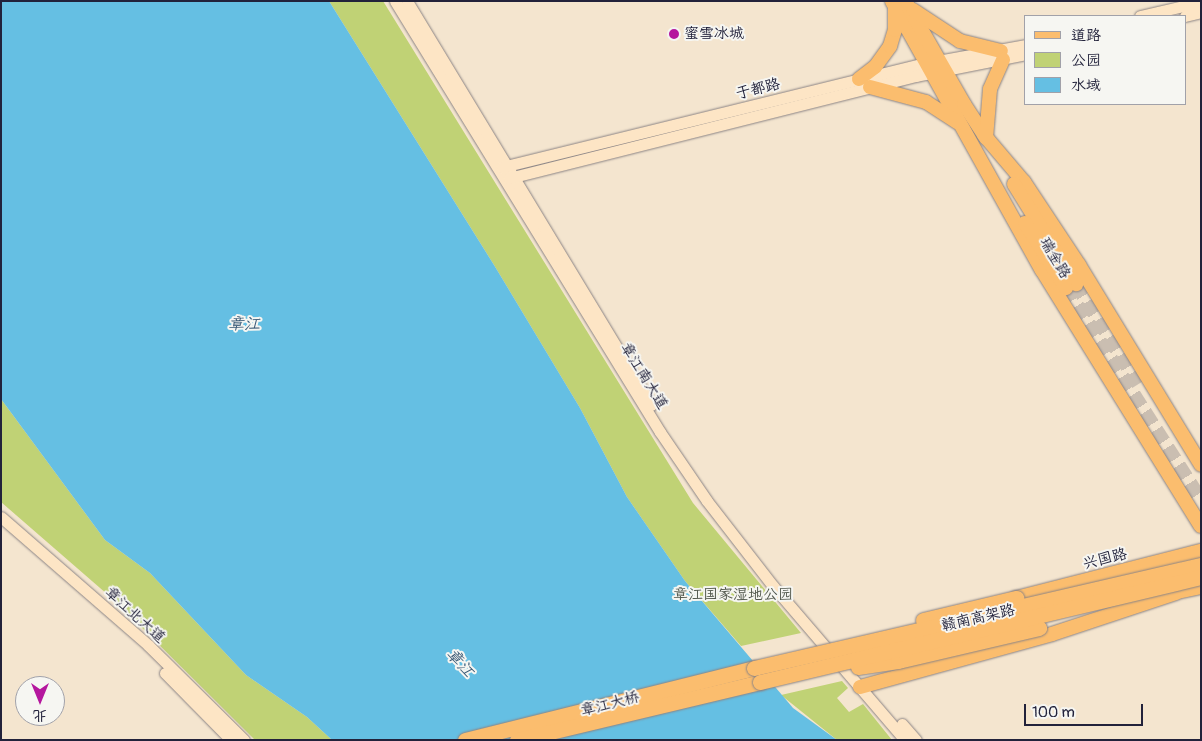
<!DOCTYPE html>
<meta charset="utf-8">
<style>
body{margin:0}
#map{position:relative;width:1202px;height:741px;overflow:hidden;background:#f4e5cf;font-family:Pangolin,"LXGW WenKai TC",sans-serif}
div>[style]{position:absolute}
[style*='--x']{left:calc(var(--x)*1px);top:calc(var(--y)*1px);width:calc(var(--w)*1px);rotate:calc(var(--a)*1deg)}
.green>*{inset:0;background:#c0d275}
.water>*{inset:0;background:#65bfe3}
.primary-tunnel>*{height:14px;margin-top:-7px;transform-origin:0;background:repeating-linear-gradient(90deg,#cabeb1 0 14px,transparent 0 21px)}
.roads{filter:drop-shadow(0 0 1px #8b8485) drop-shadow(0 0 1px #8b8485)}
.secondary>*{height:11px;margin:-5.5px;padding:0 5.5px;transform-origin:5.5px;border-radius:5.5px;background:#fde5c5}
.primary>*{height:14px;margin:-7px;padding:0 7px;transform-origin:7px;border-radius:7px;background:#fbbd6e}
.highway>*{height:15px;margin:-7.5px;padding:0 7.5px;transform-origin:7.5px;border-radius:7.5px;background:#fbbd6e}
.bridges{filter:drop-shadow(0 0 1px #8b8485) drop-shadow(0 0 1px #8b8485)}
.highway-bridge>*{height:15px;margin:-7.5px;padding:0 7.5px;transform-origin:7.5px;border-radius:7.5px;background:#fbbd6e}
.dots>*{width:14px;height:14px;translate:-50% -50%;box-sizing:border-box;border:2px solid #f6f6f2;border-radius:50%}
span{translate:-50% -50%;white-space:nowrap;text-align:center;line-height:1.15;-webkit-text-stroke:4px #f6f6f2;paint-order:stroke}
.poi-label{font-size:15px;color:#22223b}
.left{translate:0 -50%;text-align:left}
.street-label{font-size:15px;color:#22223b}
.park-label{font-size:15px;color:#51574c}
.water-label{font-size:16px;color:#395976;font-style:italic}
.frame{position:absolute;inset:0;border:2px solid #22223b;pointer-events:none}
.legend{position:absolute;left:1024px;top:15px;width:162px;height:90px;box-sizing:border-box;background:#f6f6f2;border:1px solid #a1a1a9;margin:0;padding:6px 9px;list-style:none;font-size:15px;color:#22223b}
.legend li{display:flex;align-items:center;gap:10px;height:25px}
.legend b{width:25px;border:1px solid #a1a1a9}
.north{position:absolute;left:15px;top:676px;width:50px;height:50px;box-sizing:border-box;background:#f6f6f2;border:1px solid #a1a1a9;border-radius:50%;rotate:180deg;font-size:14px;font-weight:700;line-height:20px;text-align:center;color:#22223b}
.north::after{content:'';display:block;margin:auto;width:18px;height:22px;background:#b5179e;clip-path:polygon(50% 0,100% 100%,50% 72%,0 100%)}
.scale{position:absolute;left:1024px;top:704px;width:119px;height:22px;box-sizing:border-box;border:2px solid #22223b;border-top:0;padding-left:6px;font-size:15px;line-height:18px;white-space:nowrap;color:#22223b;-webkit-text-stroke:4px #f6f6f2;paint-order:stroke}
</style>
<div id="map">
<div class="green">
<i style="clip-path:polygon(329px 1px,383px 1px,693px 503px,801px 633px,741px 646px,685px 581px,627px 497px,580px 408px,494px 265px)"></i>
<i style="clip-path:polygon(1px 399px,105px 540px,150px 573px,246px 675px,307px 717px,332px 740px,255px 740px,115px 601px,1px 502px)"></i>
<i style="clip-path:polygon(842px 681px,848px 688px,837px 698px,849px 712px,863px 704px,892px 740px,837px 740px,781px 695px)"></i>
</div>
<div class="water">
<i style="clip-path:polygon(1px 1px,329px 1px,494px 265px,580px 408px,627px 497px,685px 581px,793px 708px,837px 740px,332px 740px,307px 717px,246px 675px,150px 573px,105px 540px,1px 399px)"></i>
</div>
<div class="primary-tunnel">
<i style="--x:1076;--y:284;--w:118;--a:58.2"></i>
<i style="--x:1066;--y:288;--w:251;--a:57.5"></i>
</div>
<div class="roads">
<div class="secondary">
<i style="--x:395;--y:1;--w:506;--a:58.41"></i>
<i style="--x:660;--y:432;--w:83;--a:55.7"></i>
<i style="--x:707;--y:501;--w:108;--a:52.2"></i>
<i style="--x:773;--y:586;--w:203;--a:49.4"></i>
<i style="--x:407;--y:1;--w:472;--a:58.8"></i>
<i style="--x:1140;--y:16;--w:63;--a:-12.9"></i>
<i style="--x:1185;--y:16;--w:16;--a:-14"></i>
<i style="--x:502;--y:167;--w:431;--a:-13.8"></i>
<i style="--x:921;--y:64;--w:107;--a:-10.3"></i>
<i style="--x:509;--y:178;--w:419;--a:-14.1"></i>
<i style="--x:915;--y:76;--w:113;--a:-11.2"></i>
<i style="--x:1;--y:517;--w:195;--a:41"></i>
<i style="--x:148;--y:645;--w:135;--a:44.7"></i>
<i style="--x:165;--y:673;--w:94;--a:45.4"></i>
<i style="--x:902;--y:724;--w:21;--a:49"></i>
</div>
<div class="primary">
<i style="--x:892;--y:1;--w:308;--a:60.9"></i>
<i style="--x:1042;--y:270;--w:301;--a:58.2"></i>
<i style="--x:905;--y:1;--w:119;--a:60.2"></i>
<i style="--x:964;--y:104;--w:37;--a:57"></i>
<i style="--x:984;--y:135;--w:62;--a:49.6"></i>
<i style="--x:1024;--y:182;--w:100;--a:56.5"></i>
<i style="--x:1079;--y:265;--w:234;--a:58.6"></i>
<i style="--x:913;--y:10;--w:56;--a:33.4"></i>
<i style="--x:960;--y:41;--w:42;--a:13.7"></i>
<i style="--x:859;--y:79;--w:20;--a:-37"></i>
<i style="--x:875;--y:67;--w:26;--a:-54"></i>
<i style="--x:890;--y:46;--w:17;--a:-73"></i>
<i style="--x:895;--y:30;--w:23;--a:-90"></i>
<i style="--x:870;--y:87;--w:58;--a:15"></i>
<i style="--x:926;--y:102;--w:38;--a:33"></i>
<i style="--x:986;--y:138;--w:49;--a:-85.3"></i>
<i style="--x:990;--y:89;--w:32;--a:-66"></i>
<i style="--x:1014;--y:184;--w:118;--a:58.2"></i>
<i style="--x:1025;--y:223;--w:77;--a:57.8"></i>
<i style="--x:1087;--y:585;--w:39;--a:-19"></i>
<i style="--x:1168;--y:594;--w:34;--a:-12"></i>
<i style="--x:1016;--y:598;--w:191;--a:-14.3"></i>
<i style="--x:860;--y:687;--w:199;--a:-15.4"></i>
<i style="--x:1052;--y:634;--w:131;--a:-18.3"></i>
</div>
<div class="highway">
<i style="--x:465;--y:740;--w:298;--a:-14"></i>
<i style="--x:517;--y:740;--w:250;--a:-13.4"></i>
</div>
</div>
<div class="bridges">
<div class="highway-bridge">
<i style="--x:923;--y:620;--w:96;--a:-13.3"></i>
<i style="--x:858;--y:667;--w:40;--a:-8.5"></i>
<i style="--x:898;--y:661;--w:145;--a:-13.2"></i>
<i style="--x:754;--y:668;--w:459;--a:-13"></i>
<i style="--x:760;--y:682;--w:453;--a:-13.4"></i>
</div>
</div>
<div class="dots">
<i style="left:674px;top:34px;background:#b5179e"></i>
</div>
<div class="poi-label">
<span class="left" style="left:684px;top:34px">蜜雪冰城</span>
</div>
<div class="street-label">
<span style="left:758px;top:89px;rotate:-14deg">于都路</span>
<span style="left:1055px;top:258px;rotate:59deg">瑞金路</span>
<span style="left:644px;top:376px;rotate:58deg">章江南大道</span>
<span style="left:1105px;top:559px;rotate:-14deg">兴国路</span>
<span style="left:135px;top:615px;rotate:42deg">章江北大道</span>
<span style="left:978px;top:618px;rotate:-13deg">赣南高架路</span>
<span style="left:610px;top:704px;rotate:-14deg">章江大桥</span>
</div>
<div class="park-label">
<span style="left:733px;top:595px">章江国家湿地公园</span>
</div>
<div class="water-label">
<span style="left:244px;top:324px">章江</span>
<span style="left:460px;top:663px;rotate:48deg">章江</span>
</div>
<div class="frame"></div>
<ul class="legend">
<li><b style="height:6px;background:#fbbd6e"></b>道路</li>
<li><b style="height:14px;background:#c0d275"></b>公园</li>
<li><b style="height:14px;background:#65bfe3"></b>水域</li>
</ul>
<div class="north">北</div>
<div class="scale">100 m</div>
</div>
